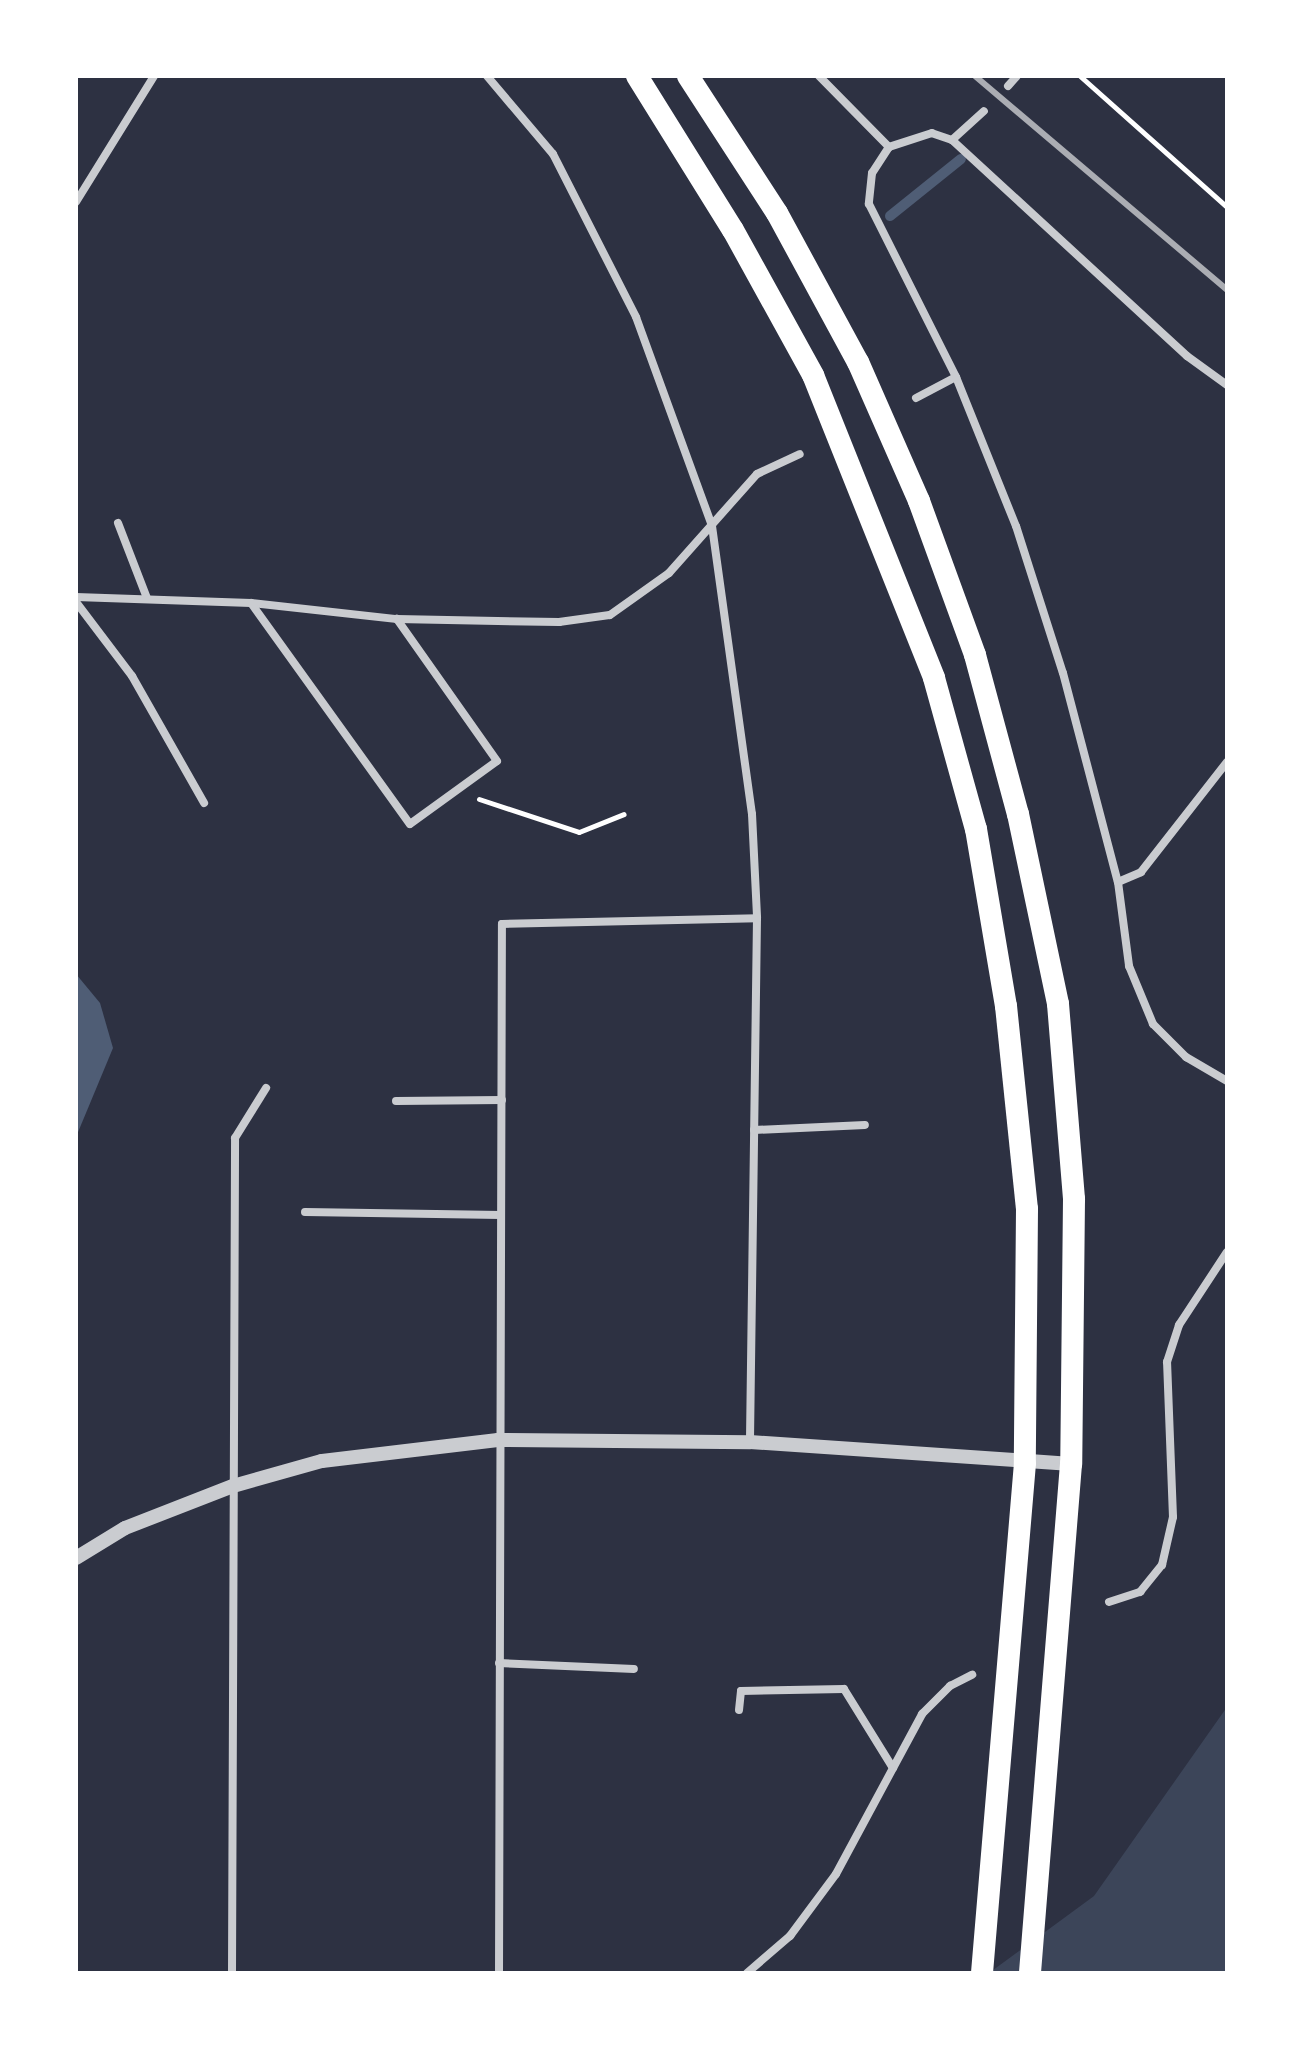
<!DOCTYPE html>
<style>
body{margin:0}
#map{position:relative;width:1303px;height:2049px;overflow:hidden;background:#2d3142;font-family:"Roboto Condensed",sans-serif}
div>[style]{position:absolute}
[style*='--x']{left:calc(var(--x)*1px);top:calc(var(--y)*1px);width:calc(var(--w)*1px);rotate:calc(var(--a)*1deg)}
.green>*{inset:0;background:#3c4559}
.water>*{inset:0;background:#4f5d75}
.stream>*{height:10px;margin:-5px;padding:0 5px;transform-origin:5px;border-radius:5px;background:#4f5d75}
.path>*{height:5px;margin:-2.5px;padding:0 2.5px;transform-origin:2.5px;border-radius:2.5px;background:#fff}
.minor>*{height:8px;margin:-4px;padding:0 4px;transform-origin:4px;border-radius:4px;background:#caccd0}
.tertiary>*{height:14px;margin:-7px;padding:0 7px;transform-origin:7px;border-radius:7px;background:#caccd0}
.trunk>*{height:22px;margin:-11px;padding:0 11px;transform-origin:11px;border-radius:11px;background:#fff}
.rail>*{height:6px;margin:-3px;padding:0 3px;transform-origin:3px;border-radius:3px;background:#abadb3}
span{translate:-50% -50%;white-space:nowrap;text-align:center;line-height:1.15;-webkit-text-stroke:7px #fff;paint-order:stroke}
.frame{position:absolute;inset:0;border:78px solid #fff;pointer-events:none}
</style>
<div id="map">
<div class="green">
<i style="clip-path:polygon(1227px 1707px,1227px 1973px,989px 1973px,1094px 1896px)"></i>
</div>
<div class="water">
<i style="clip-path:polygon(76px 974px,100px 1003px,113px 1048px,76px 1137px)"></i>
</div>
<div class="stream">
<i style="--x:890;--y:216;--w:91;--a:-38.8"></i>
</div>
<div class="path">
<i style="--x:1080;--y:76;--w:197;--a:41.7"></i>
<i style="--x:479;--y:799;--w:105;--a:18.3"></i>
<i style="--x:579;--y:832;--w:48;--a:-21.8"></i>
</div>
<div class="minor">
<i style="--x:487;--y:76;--w:102;--a:49.8"></i>
<i style="--x:553;--y:154;--w:183;--a:63"></i>
<i style="--x:636;--y:317;--w:222;--a:70"></i>
<i style="--x:712;--y:526;--w:291;--a:82.1"></i>
<i style="--x:752;--y:814;--w:104;--a:87.2"></i>
<i style="--x:757;--y:918;--w:524;--a:90.77"></i>
<i style="--x:819;--y:76;--w:100;--a:45.4"></i>
<i style="--x:1008;--y:86;--w:13;--a:-48"></i>
<i style="--x:952;--y:140;--w:43;--a:-42.2"></i>
<i style="--x:76;--y:202;--w:148;--a:-58.2"></i>
<i style="--x:1227;--y:385;--w:49;--a:-144.1"></i>
<i style="--x:1187;--y:356;--w:319;--a:-137.4"></i>
<i style="--x:952;--y:140;--w:21;--a:-161"></i>
<i style="--x:932;--y:133;--w:45;--a:162"></i>
<i style="--x:889;--y:147;--w:31;--a:123"></i>
<i style="--x:872;--y:173;--w:31;--a:96"></i>
<i style="--x:869;--y:204;--w:194;--a:63.3"></i>
<i style="--x:956;--y:377;--w:161;--a:68.1"></i>
<i style="--x:1016;--y:526;--w:154;--a:72.3"></i>
<i style="--x:1063;--y:673;--w:216;--a:75.3"></i>
<i style="--x:1118;--y:882;--w:85;--a:82.5"></i>
<i style="--x:1129;--y:966;--w:63;--a:67.5"></i>
<i style="--x:1153;--y:1024;--w:47;--a:45"></i>
<i style="--x:1186;--y:1057;--w:48;--a:30.3"></i>
<i style="--x:916;--y:398;--w:45;--a:-27.7"></i>
<i style="--x:118;--y:523;--w:80;--a:68.9"></i>
<i style="--x:76;--y:597;--w:175;--a:2"></i>
<i style="--x:251;--y:603;--w:147;--a:6.3"></i>
<i style="--x:397;--y:619;--w:162;--a:1.1"></i>
<i style="--x:559;--y:622;--w:51;--a:-7.8"></i>
<i style="--x:610;--y:615;--w:72;--a:-35.4"></i>
<i style="--x:669;--y:573;--w:132;--a:-48.4"></i>
<i style="--x:757;--y:474;--w:47;--a:-24.9"></i>
<i style="--x:76;--y:602;--w:93;--a:52.9"></i>
<i style="--x:132;--y:676;--w:146;--a:60.4"></i>
<i style="--x:251;--y:603;--w:272;--a:54.3"></i>
<i style="--x:410;--y:824;--w:107;--a:-35.9"></i>
<i style="--x:497;--y:761;--w:174;--a:-125.2"></i>
<i style="--x:1118;--y:882;--w:25;--a:-23"></i>
<i style="--x:1141;--y:872;--w:140;--a:-52"></i>
<i style="--x:396;--y:1101;--w:106;--a:-0.5"></i>
<i style="--x:754;--y:1130;--w:111;--a:-2.6"></i>
<i style="--x:305;--y:1212;--w:196;--a:0.9"></i>
<i style="--x:1109;--y:1602;--w:33;--a:-18"></i>
<i style="--x:1140;--y:1592;--w:35;--a:-51"></i>
<i style="--x:1162;--y:1565;--w:49;--a:-77.1"></i>
<i style="--x:1173;--y:1517;--w:155;--a:-92.2"></i>
<i style="--x:1167;--y:1362;--w:39;--a:-72"></i>
<i style="--x:1179;--y:1325;--w:87;--a:-56.7"></i>
<i style="--x:499;--y:1663;--w:135;--a:2.5"></i>
<i style="--x:739;--y:1710;--w:19;--a:-84"></i>
<i style="--x:741;--y:1691;--w:103;--a:-1.1"></i>
<i style="--x:844;--y:1689;--w:93;--a:58.2"></i>
<i style="--x:232;--y:1973;--w:835;--a:-89.79"></i>
<i style="--x:235;--y:1138;--w:59;--a:-58.2"></i>
<i style="--x:499;--y:1973;--w:1049;--a:-89.84"></i>
<i style="--x:502;--y:924;--w:255;--a:-1.3"></i>
<i style="--x:747;--y:1973;--w:57;--a:-40.7"></i>
<i style="--x:790;--y:1936;--w:77;--a:-53.4"></i>
<i style="--x:836;--y:1874;--w:182;--a:-61.7"></i>
<i style="--x:922;--y:1714;--w:40;--a:-45"></i>
<i style="--x:950;--y:1686;--w:25;--a:-27"></i>
</div>
<div class="tertiary">
<i style="--x:76;--y:1558;--w:57;--a:-31.5"></i>
<i style="--x:125;--y:1528;--w:116;--a:-21.3"></i>
<i style="--x:233;--y:1486;--w:92;--a:-15.7"></i>
<i style="--x:322;--y:1461;--w:177;--a:-6.8"></i>
<i style="--x:498;--y:1440;--w:252;--a:0.5"></i>
<i style="--x:750;--y:1442;--w:322;--a:3.9"></i>
</div>
<div class="trunk">
<i style="--x:637;--y:76;--w:181;--a:58.1"></i>
<i style="--x:733;--y:230;--w:166;--a:61.1"></i>
<i style="--x:813;--y:375;--w:326;--a:68.2"></i>
<i style="--x:934;--y:678;--w:157;--a:74.5"></i>
<i style="--x:976;--y:829;--w:180;--a:80.4"></i>
<i style="--x:1006;--y:1006;--w:204;--a:84.1"></i>
<i style="--x:1027;--y:1209;--w:254;--a:90.5"></i>
<i style="--x:1025;--y:1463;--w:512;--a:94.82"></i>
<i style="--x:688;--y:76;--w:163;--a:57"></i>
<i style="--x:777;--y:213;--w:170;--a:61.5"></i>
<i style="--x:858;--y:362;--w:152;--a:66.3"></i>
<i style="--x:919;--y:501;--w:164;--a:70"></i>
<i style="--x:975;--y:655;--w:165;--a:74.9"></i>
<i style="--x:1018;--y:814;--w:194;--a:78.1"></i>
<i style="--x:1058;--y:1004;--w:196;--a:85.3"></i>
<i style="--x:1074;--y:1199;--w:265;--a:90.6"></i>
<i style="--x:1071;--y:1464;--w:511;--a:94.61"></i>
</div>
<div class="rail">
<i style="--x:975;--y:76;--w:331;--a:40.3"></i>
</div>
<div class="frame"></div>
</div>
